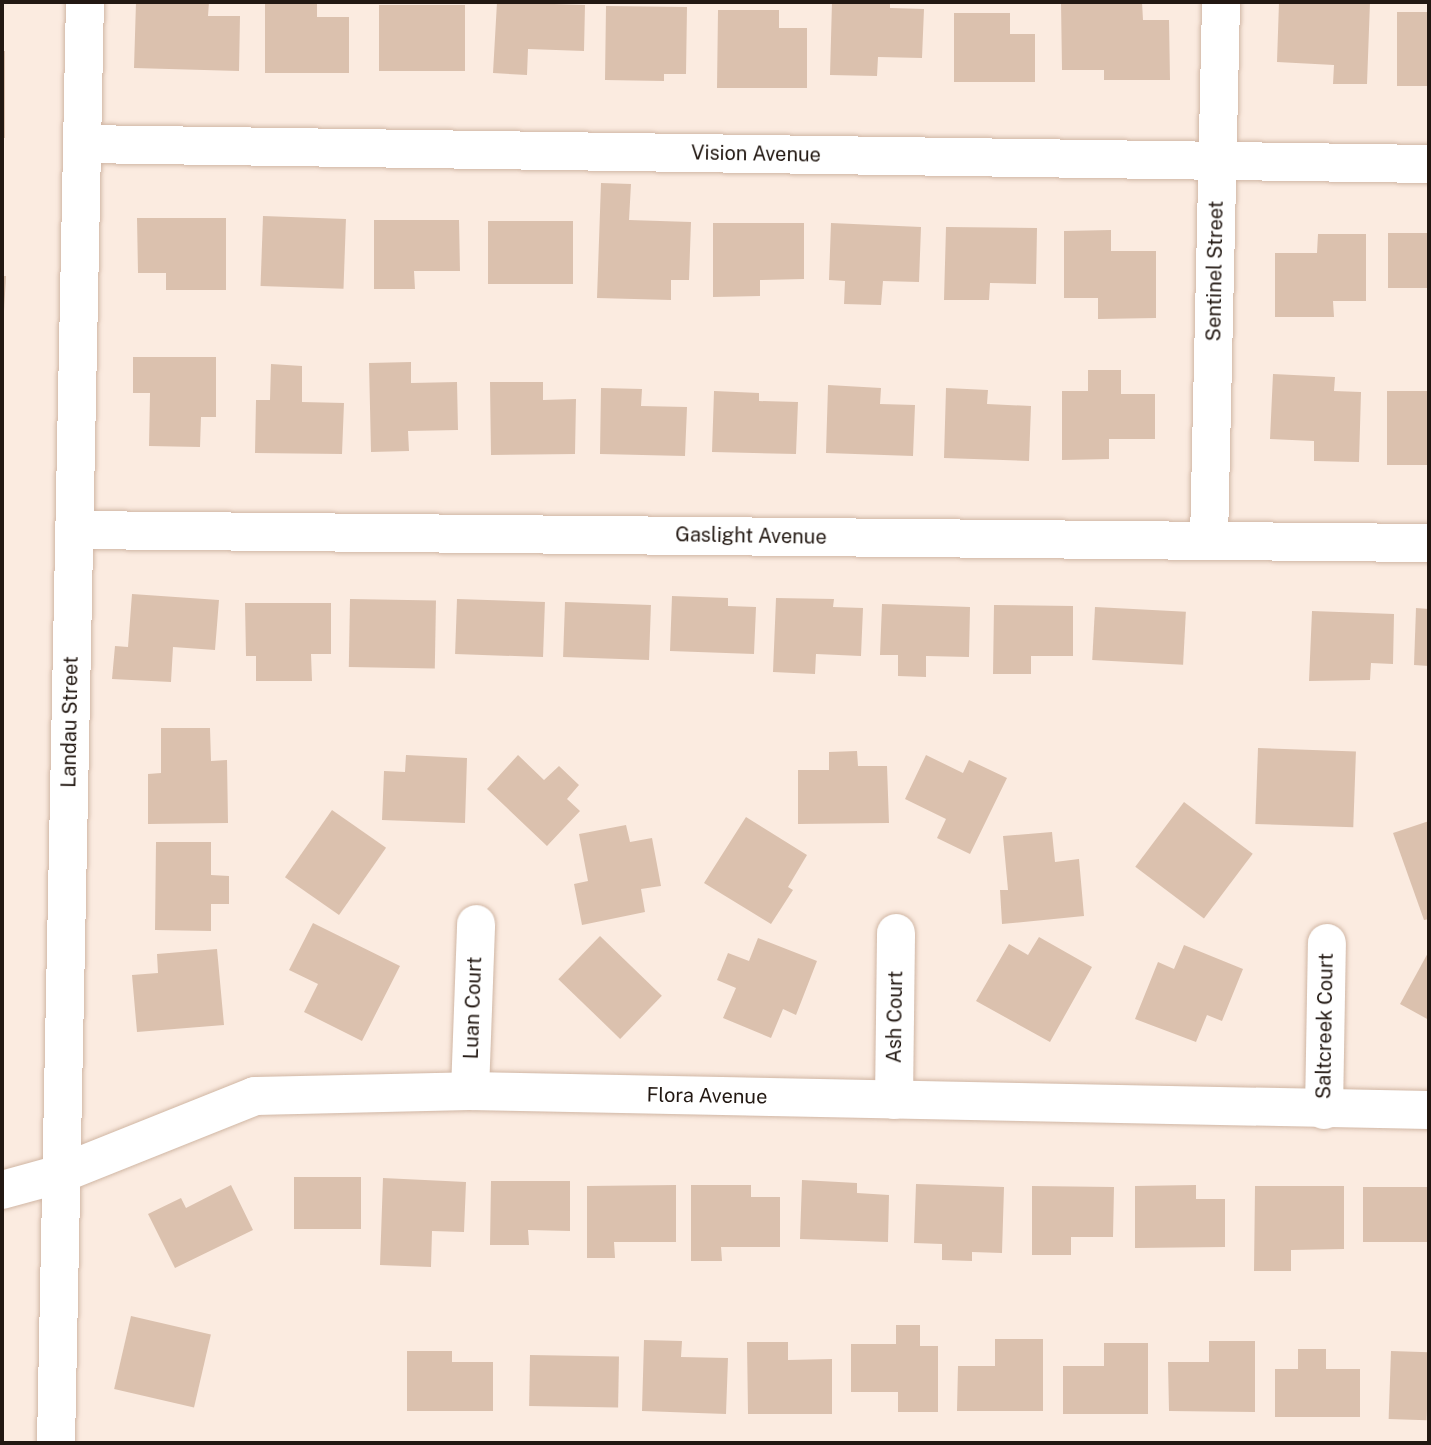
<!DOCTYPE html>
<style>
body{margin:0}
#map{position:relative;width:1431px;height:1445px;overflow:hidden;background:#fbebe0;font-family:"Public Sans",sans-serif}
div>[style]{position:absolute}
[style*='--x']{left:calc(var(--x)*1px);top:calc(var(--y)*1px);width:calc(var(--w)*1px);rotate:calc(var(--a)*1deg)}
.building>*{inset:0;background:#dbc1ae;transform-origin:0 0}
.roads{filter:drop-shadow(0 0 2px #d0b6a4) drop-shadow(0 0 2px #d0b6a4)}
.minor>*{height:38px;margin:-19px;padding:0 19px;transform-origin:19px;border-radius:19px;background:#fff}
span{translate:-50% -50%;white-space:nowrap;text-align:center;line-height:1.15;-webkit-text-stroke:6px #fff;paint-order:stroke}
.street-label{font-size:20px;color:#221812}
.frame{position:absolute;inset:0;border:4px solid #221812;pointer-events:none}
</style>
<div id="map">
<div class="building">
<i style="clip-path:polygon(136px 2px,209px 2px,208px 16px,240px 16px,239px 71px,134px 68px)"></i>
<i style="clip-path:polygon(265px 2px,317px 2px,317px 17px,349px 17px,349px 73px,265px 73px)"></i>
<i style="clip-path:polygon(497px 2px,585px 5px,584px 51px,528px 49px,527px 75px,493px 73px)"></i>
<i style="clip-path:polygon(832px 2px,890px 2px,890px 8px,924px 9px,922px 58px,878px 57px,877px 76px,830px 75px)"></i>
<i style="clip-path:polygon(1061px 2px,1142px 2px,1143px 20px,1169px 20px,1170px 80px,1104px 80px,1104px 70px,1062px 70px)"></i>
<i style="clip-path:polygon(1279px 2px,1370px 2px,1367px 84px,1333px 84px,1334px 65px,1277px 62px)"></i>
<i style="left:465px;top:5px;width:66px;height:86px;rotate:90deg"></i>
<i style="clip-path:polygon(606px 6px,687px 7px,686px 74px,664px 74px,664px 81px,605px 80px)"></i>
<i style="clip-path:polygon(718px 10px,779px 10px,779px 28px,807px 28px,807px 88px,717px 88px)"></i>
<i style="left:1429px;top:12px;width:74px;height:32px;rotate:90deg"></i>
<i style="clip-path:polygon(954px 13px,1010px 13px,1010px 34px,1035px 34px,1035px 82px,954px 82px)"></i>
<i style="left:2px;top:51px;width:3px;height:87px"></i>
<i style="clip-path:polygon(601px 183px,631px 184px,629px 220px,691px 222px,689px 280px,671px 280px,671px 300px,597px 298px)"></i>
<i style="left:263px;top:216px;width:83px;height:70px;rotate:2deg"></i>
<i style="clip-path:polygon(137px 218px,226px 218px,226px 290px,166px 290px,166px 273px,138px 273px)"></i>
<i style="clip-path:polygon(374px 220px,459px 220px,460px 271px,414px 271px,415px 289px,374px 289px)"></i>
<i style="left:488px;top:221px;width:85px;height:63px"></i>
<i style="clip-path:polygon(713px 223px,804px 223px,804px 279px,760px 280px,760px 296px,713px 297px)"></i>
<i style="clip-path:polygon(831px 223px,921px 227px,919px 282px,883px 281px,881px 305px,844px 304px,845px 281px,829px 280px)"></i>
<i style="clip-path:polygon(946px 227px,1037px 228px,1036px 284px,990px 283px,989px 300px,944px 300px)"></i>
<i style="clip-path:polygon(1111px 230px,1111px 251px,1156px 251px,1156px 318px,1098px 319px,1098px 298px,1064px 298px,1064px 231px)"></i>
<i style="left:1388px;top:233px;width:41px;height:55px"></i>
<i style="clip-path:polygon(1318px 234px,1366px 234px,1366px 301px,1333px 301px,1334px 317px,1275px 317px,1275px 253px,1317px 253px)"></i>
<i style="clip-path:polygon(2px 276px,6px 276px,4px 311px,2px 311px)"></i>
<i style="clip-path:polygon(133px 357px,216px 357px,216px 417px,201px 417px,200px 447px,149px 446px,150px 393px,133px 393px)"></i>
<i style="clip-path:polygon(411px 362px,411px 383px,457px 382px,458px 430px,408px 431px,409px 451px,371px 452px,369px 363px)"></i>
<i style="clip-path:polygon(271px 364px,302px 366px,302px 402px,344px 403px,342px 454px,255px 453px,256px 400px,270px 400px)"></i>
<i style="clip-path:polygon(1088px 370px,1121px 370px,1121px 394px,1155px 394px,1155px 439px,1109px 439px,1109px 459px,1062px 460px,1062px 391px,1088px 391px)"></i>
<i style="clip-path:polygon(1273px 374px,1335px 377px,1334px 391px,1361px 392px,1359px 462px,1314px 461px,1314px 441px,1270px 439px)"></i>
<i style="clip-path:polygon(490px 382px,543px 382px,543px 400px,576px 399px,575px 454px,491px 455px)"></i>
<i style="clip-path:polygon(828px 385px,881px 388px,880px 404px,915px 405px,913px 456px,826px 453px)"></i>
<i style="clip-path:polygon(601px 388px,642px 389px,641px 406px,687px 407px,685px 456px,600px 454px)"></i>
<i style="clip-path:polygon(946px 388px,988px 390px,987px 404px,1031px 406px,1029px 461px,944px 458px)"></i>
<i style="clip-path:polygon(714px 391px,759px 393px,759px 401px,798px 402px,796px 454px,712px 452px)"></i>
<i style="left:1387px;top:391px;width:42px;height:74px"></i>
<i style="clip-path:polygon(132px 594px,219px 600px,215px 650px,173px 647px,171px 682px,112px 679px,115px 646px,128px 647px)"></i>
<i style="clip-path:polygon(672px 596px,728px 598px,728px 606px,756px 607px,754px 654px,670px 651px)"></i>
<i style="clip-path:polygon(776px 598px,834px 599px,833px 607px,863px 608px,861px 656px,816px 654px,815px 674px,773px 672px)"></i>
<i style="left:350px;top:599px;width:86px;height:68px;rotate:1deg"></i>
<i style="left:457px;top:599px;width:88px;height:55px;rotate:2deg"></i>
<i style="left:565px;top:602px;width:86px;height:55px;rotate:2deg"></i>
<i style="clip-path:polygon(245px 603px,331px 603px,331px 654px,311px 654px,312px 681px,256px 681px,256px 656px,246px 656px)"></i>
<i style="clip-path:polygon(882px 604px,970px 607px,969px 657px,926px 656px,926px 677px,898px 676px,898px 655px,880px 655px)"></i>
<i style="clip-path:polygon(994px 605px,1073px 606px,1073px 656px,1031px 656px,1031px 674px,993px 674px)"></i>
<i style="left:1095px;top:607px;width:91px;height:53px;rotate:3deg"></i>
<i style="clip-path:polygon(1416px 608px,1429px 609px,1429px 666px,1414px 665px)"></i>
<i style="clip-path:polygon(1312px 611px,1394px 614px,1393px 664px,1371px 663px,1370px 680px,1309px 681px)"></i>
<i style="clip-path:polygon(161px 728px,210px 728px,211px 761px,227px 760px,228px 823px,148px 824px,148px 774px,161px 773px)"></i>
<i style="left:1258px;top:748px;width:98px;height:76px;rotate:2deg"></i>
<i style="clip-path:polygon(857px 751px,858px 766px,887px 766px,889px 823px,798px 824px,798px 770px,829px 770px,829px 752px)"></i>
<i style="clip-path:polygon(406px 755px,467px 758px,465px 823px,382px 820px,384px 771px,405px 772px)"></i>
<i style="clip-path:polygon(518px 755px,544px 780px,559px 766px,579px 785px,567px 799px,580px 811px,547px 846px,487px 789px)"></i>
<i style="clip-path:polygon(926px 755px,963px 773px,969px 760px,1007px 778px,970px 854px,937px 838px,946px 819px,905px 799px)"></i>
<i style="left:1184px;top:802px;width:86px;height:81px;rotate:37deg"></i>
<i style="left:332px;top:810px;width:66px;height:82px;rotate:35deg"></i>
<i style="clip-path:polygon(746px 817px,807px 855px,788px 887px,793px 890px,771px 924px,704px 883px)"></i>
<i style="clip-path:polygon(1429px 821px,1429px 919px,1424px 920px,1393px 833px)"></i>
<i style="clip-path:polygon(626px 825px,630px 842px,652px 838px,661px 886px,641px 889px,645px 912px,582px 925px,574px 884px,588px 881px,579px 834px)"></i>
<i style="clip-path:polygon(1052px 832px,1055px 862px,1079px 859px,1084px 916px,1002px 924px,1000px 890px,1008px 890px,1003px 836px)"></i>
<i style="clip-path:polygon(156px 842px,211px 842px,211px 875px,229px 876px,229px 904px,211px 904px,211px 931px,155px 930px)"></i>
<i style="clip-path:polygon(313px 923px,400px 966px,362px 1041px,304px 1012px,318px 984px,289px 970px)"></i>
<i style="left:600px;top:936px;width:86px;height:60px;rotate:44deg"></i>
<i style="clip-path:polygon(1039px 937px,1092px 967px,1050px 1042px,976px 1001px,1009px 944px,1028px 955px)"></i>
<i style="clip-path:polygon(758px 938px,817px 961px,796px 1015px,783px 1009px,771px 1038px,723px 1018px,736px 988px,717px 980px,728px 953px,749px 961px)"></i>
<i style="clip-path:polygon(1184px 945px,1243px 969px,1222px 1021px,1207px 1015px,1196px 1042px,1135px 1019px,1158px 962px,1174px 969px)"></i>
<i style="clip-path:polygon(217px 949px,224px 1025px,137px 1032px,132px 975px,158px 973px,157px 954px)"></i>
<i style="clip-path:polygon(1429px 951px,1429px 1020px,1400px 1004px)"></i>
<i style="left:294px;top:1177px;width:67px;height:52px"></i>
<i style="clip-path:polygon(383px 1178px,466px 1182px,464px 1232px,432px 1231px,431px 1267px,380px 1265px)"></i>
<i style="clip-path:polygon(802px 1180px,857px 1183px,857px 1193px,889px 1195px,888px 1242px,800px 1239px)"></i>
<i style="clip-path:polygon(491px 1181px,570px 1181px,570px 1231px,528px 1230px,529px 1245px,490px 1245px)"></i>
<i style="clip-path:polygon(916px 1184px,1004px 1187px,1002px 1253px,972px 1252px,972px 1261px,942px 1260px,942px 1244px,914px 1243px)"></i>
<i style="clip-path:polygon(231px 1185px,253px 1230px,175px 1268px,148px 1214px,181px 1198px,186px 1208px)"></i>
<i style="clip-path:polygon(676px 1185px,676px 1242px,614px 1242px,615px 1258px,587px 1258px,587px 1186px)"></i>
<i style="clip-path:polygon(691px 1185px,751px 1185px,751px 1197px,780px 1197px,780px 1247px,721px 1247px,722px 1261px,691px 1261px)"></i>
<i style="clip-path:polygon(1196px 1185px,1196px 1199px,1225px 1199px,1225px 1247px,1135px 1248px,1135px 1186px)"></i>
<i style="clip-path:polygon(1032px 1186px,1114px 1187px,1113px 1237px,1071px 1237px,1071px 1255px,1032px 1255px)"></i>
<i style="clip-path:polygon(1255px 1186px,1344px 1186px,1344px 1249px,1291px 1250px,1291px 1271px,1254px 1271px)"></i>
<i style="left:1363px;top:1187px;width:66px;height:55px"></i>
<i style="left:131px;top:1316px;width:82px;height:75px;rotate:13deg"></i>
<i style="clip-path:polygon(896px 1325px,920px 1325px,920px 1346px,938px 1346px,938px 1412px,898px 1412px,898px 1392px,851px 1392px,851px 1344px,896px 1344px)"></i>
<i style="clip-path:polygon(995px 1339px,1043px 1339px,1043px 1411px,957px 1411px,958px 1366px,995px 1366px)"></i>
<i style="clip-path:polygon(644px 1340px,682px 1341px,681px 1357px,728px 1358px,726px 1414px,642px 1411px)"></i>
<i style="clip-path:polygon(1209px 1341px,1255px 1341px,1255px 1412px,1169px 1411px,1168px 1362px,1209px 1362px)"></i>
<i style="clip-path:polygon(747px 1342px,788px 1342px,788px 1360px,832px 1359px,832px 1414px,748px 1414px)"></i>
<i style="clip-path:polygon(1104px 1343px,1148px 1343px,1148px 1414px,1063px 1414px,1063px 1366px,1104px 1366px)"></i>
<i style="clip-path:polygon(1298px 1349px,1326px 1349px,1326px 1369px,1360px 1369px,1360px 1417px,1275px 1417px,1275px 1369px,1298px 1369px)"></i>
<i style="clip-path:polygon(407px 1351px,452px 1351px,452px 1362px,493px 1362px,493px 1411px,407px 1411px)"></i>
<i style="left:1391px;top:1351px;width:38px;height:68px;rotate:2deg"></i>
<i style="left:530px;top:1355px;width:89px;height:51px;rotate:1deg"></i>
</div>
<div class="roads">
<div class="minor">
<i style="--x:82;--y:144;--w:1347;--a:0.85"></i>
<i style="--x:74;--y:530;--w:1355;--a:0.55"></i>
<i style="--x:1209;--y:540;--w:538;--a:-88.72"></i>
<i style="--x:470;--y:1091;--w:167;--a:-87.9"></i>
<i style="--x:894;--y:1100;--w:167;--a:-89.3"></i>
<i style="--x:1324;--y:1110;--w:167;--a:-89"></i>
<i style="--x:2;--y:1190;--w:60;--a:-15.4"></i>
<i style="--x:60;--y:1174;--w:210;--a:-21.8"></i>
<i style="--x:255;--y:1096;--w:215;--a:-1.3"></i>
<i style="--x:470;--y:1091;--w:959;--a:1.14"></i>
<i style="--x:56;--y:1443;--w:1441;--a:-88.85"></i>
</div>
</div>
<div class="street-label">
<span style="left:756px;top:154px;rotate:1deg">Vision Avenue</span>
<span style="left:1215px;top:271px;rotate:-89deg">Sentinel Street</span>
<span style="left:751px;top:536px;rotate:1deg">Gaslight Avenue</span>
<span style="left:70px;top:722px;rotate:-89deg">Landau Street</span>
<span style="left:473px;top:1008px;rotate:-88deg">Luan Court</span>
<span style="left:895px;top:1017px;rotate:-89deg">Ash Court</span>
<span style="left:1325px;top:1026px;rotate:-89deg">Saltcreek Court</span>
<span style="left:707px;top:1096px;rotate:1deg">Flora Avenue</span>
</div>
<div class="frame"></div>
</div>
